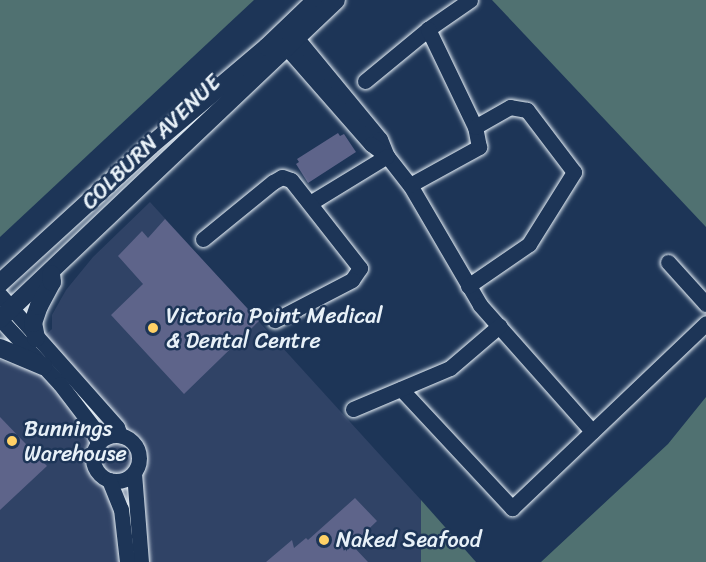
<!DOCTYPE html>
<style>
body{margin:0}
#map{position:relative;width:706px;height:562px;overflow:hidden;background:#1d3557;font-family:Sriracha,sans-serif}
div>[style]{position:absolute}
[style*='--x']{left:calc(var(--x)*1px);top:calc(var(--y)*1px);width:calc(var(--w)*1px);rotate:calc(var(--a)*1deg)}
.built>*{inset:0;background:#304366}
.green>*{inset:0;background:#507171}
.building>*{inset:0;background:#5e648a}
.roads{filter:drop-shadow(0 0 2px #e8f1f8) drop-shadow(0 0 2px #e8f1f8)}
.minor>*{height:15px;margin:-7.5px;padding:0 7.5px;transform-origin:7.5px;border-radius:7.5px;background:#1d3557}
.minor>.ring{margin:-7.5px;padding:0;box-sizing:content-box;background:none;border:15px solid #1d3557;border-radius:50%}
.major>*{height:18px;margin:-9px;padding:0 9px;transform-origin:9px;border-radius:9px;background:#1d3557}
.dots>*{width:16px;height:16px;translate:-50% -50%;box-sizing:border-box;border:3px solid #1d3557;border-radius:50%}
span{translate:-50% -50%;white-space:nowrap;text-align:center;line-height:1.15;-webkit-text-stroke:5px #1d3557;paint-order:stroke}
.street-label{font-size:22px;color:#e8f1f8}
.poi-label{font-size:22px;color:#e8f1f8}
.left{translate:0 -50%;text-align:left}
</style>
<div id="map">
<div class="built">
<i style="clip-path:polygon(150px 202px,421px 500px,421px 562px,0 562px,0 360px,12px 365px,52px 329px,52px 315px,66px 290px,93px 257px)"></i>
</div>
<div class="green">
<i style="clip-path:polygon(0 0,254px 0,0 237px)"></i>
<i style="clip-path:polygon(492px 0,706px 0,706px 227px)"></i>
<i style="clip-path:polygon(706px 397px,706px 562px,541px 562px,668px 444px)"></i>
<i style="clip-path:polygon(421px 500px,476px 562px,421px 562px)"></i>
</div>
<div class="building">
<i style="clip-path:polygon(338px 133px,340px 136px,344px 134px,356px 152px,308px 183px,296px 164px,299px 162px,297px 159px)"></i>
<i style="clip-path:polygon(165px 219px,259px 321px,184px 394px,111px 315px,143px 284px,118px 256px,142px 231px,148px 238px)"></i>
<i style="clip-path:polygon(0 417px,47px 466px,0 510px)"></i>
<i style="clip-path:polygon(355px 498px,377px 521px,352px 545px,368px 562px,266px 562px,292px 540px,294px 548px,306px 538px,308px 540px)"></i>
</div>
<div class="roads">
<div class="minor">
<i style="--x:290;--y:30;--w:141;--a:50.5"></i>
<i style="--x:380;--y:139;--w:18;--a:68"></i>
<i style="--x:387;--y:156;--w:37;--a:52"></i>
<i style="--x:410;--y:185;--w:139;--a:59.7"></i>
<i style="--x:480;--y:305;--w:169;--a:48.4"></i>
<i style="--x:279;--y:39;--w:140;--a:48.8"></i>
<i style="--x:371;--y:144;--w:20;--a:37"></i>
<i style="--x:365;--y:81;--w:82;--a:-39.5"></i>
<i style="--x:428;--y:29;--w:51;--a:-34.6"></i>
<i style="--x:410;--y:185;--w:79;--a:-28.8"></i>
<i style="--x:479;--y:147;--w:20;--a:-101"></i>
<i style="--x:475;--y:127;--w:109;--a:-115.6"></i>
<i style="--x:310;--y:203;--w:90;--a:-31.4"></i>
<i style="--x:203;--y:239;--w:90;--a:-39.2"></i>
<i style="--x:273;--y:182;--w:10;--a:-29"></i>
<i style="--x:282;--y:177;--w:9;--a:18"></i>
<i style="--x:291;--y:180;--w:112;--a:51.9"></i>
<i style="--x:360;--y:268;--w:14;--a:124"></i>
<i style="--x:352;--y:280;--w:87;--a:152.5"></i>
<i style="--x:668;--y:262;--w:57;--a:47.9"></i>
<i style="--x:468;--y:286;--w:74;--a:-34.5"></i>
<i style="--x:529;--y:244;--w:85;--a:-58"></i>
<i style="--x:574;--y:172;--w:78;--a:-127.2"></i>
<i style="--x:527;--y:110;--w:17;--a:-170"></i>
<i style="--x:510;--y:107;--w:40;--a:150.3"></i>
<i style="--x:0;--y:295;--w:176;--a:48.4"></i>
<i style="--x:117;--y:427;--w:9;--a:69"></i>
<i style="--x:0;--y:319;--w:88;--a:47.3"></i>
<i style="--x:60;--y:384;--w:54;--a:52.5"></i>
<i style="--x:93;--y:427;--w:18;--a:74"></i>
<i style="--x:401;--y:389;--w:163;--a:47"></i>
<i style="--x:512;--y:508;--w:268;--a:-43.6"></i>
<i style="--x:353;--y:409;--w:105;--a:-22.9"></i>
<i style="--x:450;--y:368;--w:65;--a:-40.6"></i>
<i class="ring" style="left:93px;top:435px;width:31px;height:31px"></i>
<i style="--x:134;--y:473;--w:89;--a:85.5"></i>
<i style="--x:109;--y:480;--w:31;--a:68"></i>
<i style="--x:121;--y:509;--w:53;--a:83.5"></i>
</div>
<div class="major">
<i style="--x:0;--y:283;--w:203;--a:-42.4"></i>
<i style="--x:150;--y:146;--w:153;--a:-40.2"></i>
<i style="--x:267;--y:47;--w:68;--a:-43.8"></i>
<i style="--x:0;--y:319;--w:463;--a:-43.5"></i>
<i style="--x:36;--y:338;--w:15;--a:-101"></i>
<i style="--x:33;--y:323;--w:18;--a:-71"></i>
<i style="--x:39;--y:306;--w:27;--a:-62"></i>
<i style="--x:52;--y:282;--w:8;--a:-97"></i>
<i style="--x:0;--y:348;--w:47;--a:22.7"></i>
</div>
</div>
<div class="dots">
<i style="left:153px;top:328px;background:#ffd166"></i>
<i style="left:12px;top:441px;background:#ffd166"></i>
<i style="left:324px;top:540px;background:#ffd166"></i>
</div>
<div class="street-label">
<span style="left:151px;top:142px;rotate:-44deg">COLBURN AVENUE</span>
</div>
<div class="poi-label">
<span class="left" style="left:166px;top:328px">Victoria Point Medical<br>&amp; Dental Centre</span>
<span class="left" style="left:24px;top:441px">Bunnings<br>Warehouse</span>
<span class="left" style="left:336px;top:540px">Naked Seafood</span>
</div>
</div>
